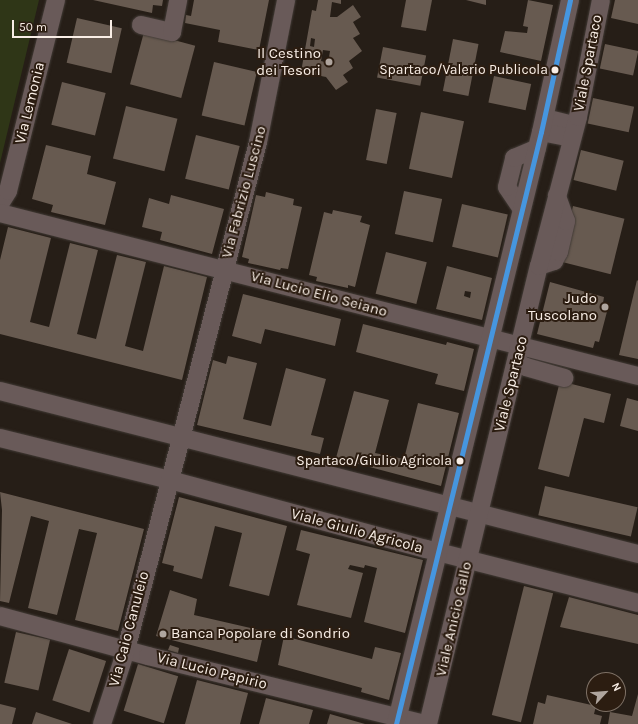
<!DOCTYPE html>
<style>
body{margin:0}
#map{position:relative;width:638px;height:724px;overflow:hidden;background:#261e17;font-family:Karla,sans-serif}
div>[style]{position:absolute}
[style*='--x']{left:calc(var(--x)*1px);top:calc(var(--y)*1px);width:calc(var(--w)*1px);rotate:calc(var(--a)*1deg)}
.green>*{inset:0;background:#2f3617}
.building>*{inset:0;background:#675a50;transform-origin:0 0}
.roads{filter:drop-shadow(0 0 1px #423b36) drop-shadow(0 0 1px #423b36)}
.minor>*{height:18px;margin:-9px;padding:0 9px;transform-origin:9px;border-radius:9px;background:#695a59}
.bus-1>*{height:5px;margin:-2.5px;padding:0 2.5px;transform-origin:2.5px;border-radius:2.5px;background:#4696df}
.dots>*{width:11px;height:11px;translate:-50% -50%;box-sizing:border-box;border:2px solid #2c1d11;border-radius:50%}
span{translate:-50% -50%;white-space:nowrap;text-align:center;line-height:1.15;-webkit-text-stroke:4px #2c1d11;paint-order:stroke}
.bus-label{font-size:14px;color:#f9eee6}
.right{translate:-100% -50%;text-align:right}
.poi-label{font-size:15px;color:#f9eee6}
.left{translate:0 -50%;text-align:left}
.street-label{font-size:15px;color:#f9eee6}
.north{position:absolute;left:586px;top:672px;width:40px;height:40px;box-sizing:border-box;background:#2c1d11;border:1px solid #7e7166;border-radius:50%;rotate:64deg;font-size:11px;font-weight:700;line-height:16px;text-align:center;color:#f9eee6}
.north::after{content:'';display:block;margin:auto;width:14px;height:18px;background:#afa59e;clip-path:polygon(50% 0,100% 100%,50% 72%,0 100%)}
.scale{position:absolute;left:12px;top:20px;width:100px;height:18px;box-sizing:border-box;border:2px solid #f9eee6;border-top:0;padding-left:5px;font-size:12px;line-height:14px;white-space:nowrap;color:#f9eee6;-webkit-text-stroke:3px #2c1d11;paint-order:stroke}
</style>
<div id="map">
<div class="green">
<i style="clip-path:polygon(0 0,39px 0,0 163px)"></i>
</div>
<div class="building">
<i style="clip-path:polygon(93px 0,163px 0,162px 6px,153px 5px,152px 13px)"></i>
<i style="clip-path:polygon(194px 0,269px 0,259px 50px,218px 42px,220px 30px,185px 23px,186px 15px,191px 16px)"></i>
<i style="clip-path:polygon(evenodd,318px 0,341px 0,341px 4px,332px 2px,330px 17px,337px 17px,353px 5px,361px 17px,353px 22px,360px 34px,353px 38px,362px 51px,349px 61px,353px 68px,343px 75px,348px 82px,336px 90px,326px 77px,301px 72px,312px 10px,316px 11px,318px 0,311px 38px,315px 39px,314px 47px,310px 46px,311px 38px,318px 0,323px 50px,330px 51px,328px 63px,321px 61px,323px 50px)"></i>
<i style="clip-path:polygon(406px 0,432px 0,426px 31px,401px 27px)"></i>
<i style="clip-path:polygon(466px 0,486px 0,486px 5px)"></i>
<i style="clip-path:polygon(528px 0,553px 5px,541px 61px,500px 52px,505px 31px,527px 33px,528px 27px,523px 26px)"></i>
<i style="clip-path:polygon(615px 0,638px 0,638px 24px,611px 18px)"></i>
<i style="left:77px;top:18px;width:46px;height:46px;rotate:13deg"></i>
<i style="left:144px;top:32px;width:53px;height:54px;rotate:15deg"></i>
<i style="left:453px;top:39px;width:26px;height:53px;rotate:11deg"></i>
<i style="left:605px;top:44px;width:34px;height:25px;rotate:12deg"></i>
<i style="left:383px;top:47px;width:44px;height:31px;rotate:11deg"></i>
<i style="left:214px;top:62px;width:44px;height:55px;rotate:13deg"></i>
<i style="left:494px;top:76px;width:38px;height:27px;rotate:12deg"></i>
<i style="left:62px;top:82px;width:45px;height:44px;rotate:14deg"></i>
<i style="left:593px;top:98px;width:42px;height:26px;rotate:12deg"></i>
<i style="left:126px;top:106px;width:53px;height:54px;rotate:14deg"></i>
<i style="left:376px;top:109px;width:21px;height:52px;rotate:11deg"></i>
<i style="left:421px;top:112px;width:44px;height:58px;rotate:12deg"></i>
<i style="left:196px;top:135px;width:45px;height:45px;rotate:14deg"></i>
<i style="clip-path:polygon(46px 145px,91px 156px,87px 174px,116px 182px,105px 225px,51px 212px,53px 205px,32px 199px)"></i>
<i style="left:581px;top:150px;width:44px;height:31px;rotate:14deg"></i>
<i style="left:404px;top:191px;width:39px;height:44px;rotate:12deg"></i>
<i style="clip-path:polygon(266px 192px,294px 199px,293px 205px,302px 207px,288px 269px,281px 268px,280px 270px,248px 263px,249px 259px,242px 257px,256px 195px,265px 197px)"></i>
<i style="clip-path:polygon(171px 195px,224px 209px,212px 254px,160px 240px,162px 232px,142px 227px,149px 198px,169px 204px)"></i>
<i style="left:462px;top:204px;width:47px;height:44px;rotate:13deg"></i>
<i style="left:573px;top:206px;width:53px;height:57px;rotate:14deg"></i>
<i style="clip-path:polygon(333px 210px,362px 216px,360px 222px,370px 225px,355px 287px,348px 285px,348px 288px,316px 281px,317px 277px,309px 275px,324px 212px,332px 214px)"></i>
<i style="clip-path:polygon(8px 227px,51px 238px,30px 322px,49px 327px,70px 243px,98px 250px,77px 334px,96px 339px,117px 255px,146px 262px,125px 346px,143px 351px,164px 266px,207px 277px,182px 380px,0 334px,0 260px)"></i>
<i style="left:386px;top:252px;width:42px;height:43px;rotate:14deg"></i>
<i style="clip-path:polygon(evenodd,447px 266px,492px 278px,482px 320px,436px 309px,447px 266px,465px 291px,471px 292px,470px 298px,464px 296px,465px 291px)"></i>
<i style="clip-path:polygon(637px 280px,638px 281px,638px 359px,619px 355px)"></i>
<i style="clip-path:polygon(550px 282px,604px 297px,603px 303px,609px 304px,599px 342px,595px 341px,593px 348px,537px 334px)"></i>
<i style="clip-path:polygon(243px 294px,341px 319px,335px 346px,265px 329px,261px 344px,232px 336px)"></i>
<i style="clip-path:polygon(363px 324px,446px 345px,447px 342px,474px 349px,464px 391px,435px 384px,438px 374px,356px 352px)"></i>
<i style="clip-path:polygon(228px 356px,257px 363px,243px 419px,271px 426px,286px 368px,326px 379px,311px 435px,324px 438px,320px 454px,197px 425px,213px 360px,226px 364px)"></i>
<i style="clip-path:polygon(560px 381px,611px 394px,604px 423px,584px 418px,569px 477px,538px 469px)"></i>
<i style="clip-path:polygon(354px 391px,389px 400px,375px 453px,404px 459px,418px 403px,459px 413px,441px 486px,336px 458px)"></i>
<i style="clip-path:polygon(627px 398px,638px 401px,638px 431px,620px 426px)"></i>
<i style="left:545px;top:486px;width:95px;height:30px;rotate:13deg"></i>
<i style="clip-path:polygon(0 492px,144px 529px,118px 631px,75px 620px,97px 533px,79px 529px,57px 615px,28px 608px,49px 521px,31px 516px,9px 603px,0 601px,2px 510px)"></i>
<i style="clip-path:polygon(179px 497px,287px 526px,269px 596px,229px 586px,242px 533px,215px 526px,202px 579px,173px 571px,174px 566px,162px 563px)"></i>
<i style="clip-path:polygon(301px 530px,423px 560px,405px 633px,364px 622px,377px 568px,365px 565px,364px 568px,350px 565px,348px 569px,363px 573px,351px 618px,297px 605px,310px 554px,296px 550px)"></i>
<i style="left:524px;top:586px;width:30px;height:133px;rotate:14deg"></i>
<i style="clip-path:polygon(170px 590px,197px 599px,194px 615px,264px 631px,257px 662px,156px 636px)"></i>
<i style="clip-path:polygon(569px 597px,638px 615px,638px 644px,560px 627px)"></i>
<i style="left:16px;top:632px;width:35px;height:52px;rotate:13deg"></i>
<i style="clip-path:polygon(284px 636px,372px 659px,375px 647px,401px 653px,389px 700px,361px 692px,362px 688px,278px 665px)"></i>
<i style="clip-path:polygon(170px 645px,179px 648px,178px 653px,168px 650px)"></i>
<i style="left:69px;top:649px;width:39px;height:54px;rotate:18deg"></i>
<i style="left:138px;top:664px;width:42px;height:49px;rotate:17deg"></i>
<i style="clip-path:polygon(197px 680px,248px 693px,240px 724px,185px 724px)"></i>
<i style="clip-path:polygon(638px 694px,638px 724px,608px 724px,610px 712px,632px 716px)"></i>
<i style="clip-path:polygon(547px 695px,596px 706px,594px 714px,602px 716px,600px 724px,533px 724px,538px 702px,545px 704px)"></i>
<i style="clip-path:polygon(266px 698px,313px 710px,309px 724px,259px 724px)"></i>
<i style="clip-path:polygon(0 704px,16px 708px,12px 724px,0 724px)"></i>
<i style="clip-path:polygon(36px 712px,72px 724px,32px 724px)"></i>
<i style="clip-path:polygon(330px 714px,365px 724px,327px 724px)"></i>
</div>
<div class="roads">
<div class="minor">
<i style="--x:141;--y:25;--w:32;--a:13"></i>
<i style="--x:172;--y:32;--w:33;--a:-79"></i>
<i style="--x:545;--y:118;--w:30;--a:14"></i>
<i style="--x:541;--y:132;--w:31;--a:11"></i>
<i style="--x:0;--y:204;--w:15;--a:-58"></i>
<i style="--x:8;--y:191;--w:197;--a:-75.9"></i>
<i style="--x:521;--y:208;--w:25;--a:-124"></i>
<i style="--x:507;--y:187;--w:30;--a:-76"></i>
<i style="--x:514;--y:158;--w:25;--a:-23"></i>
<i style="--x:0;--y:213;--w:658;--a:14.33"></i>
<i style="--x:539;--y:266;--w:16;--a:-18"></i>
<i style="--x:554;--y:261;--w:10;--a:-61"></i>
<i style="--x:559;--y:252;--w:32;--a:-77"></i>
<i style="--x:566;--y:221;--w:27;--a:-110"></i>
<i style="--x:517;--y:362;--w:10;--a:29"></i>
<i style="--x:526;--y:367;--w:40;--a:16"></i>
<i style="--x:0;--y:391;--w:658;--a:14.33"></i>
<i style="--x:0;--y:438;--w:175;--a:13.9"></i>
<i style="--x:170;--y:480;--w:265;--a:15.1"></i>
<i style="--x:426;--y:549;--w:219;--a:14.3"></i>
<i style="--x:0;--y:616;--w:153;--a:15.1"></i>
<i style="--x:148;--y:656;--w:284;--a:13.8"></i>
<i style="--x:102;--y:724;--w:78;--a:-72"></i>
<i style="--x:126;--y:650;--w:525;--a:-75.43"></i>
<i style="--x:258;--y:142;--w:145;--a:-78.8"></i>
<i style="--x:396;--y:724;--w:609;--a:-76.24"></i>
<i style="--x:541;--y:132;--w:135;--a:-77.6"></i>
<i style="--x:428;--y:724;--w:471;--a:-76.4"></i>
<i style="--x:539;--y:266;--w:154;--a:-75.3"></i>
<i style="--x:578;--y:117;--w:119;--a:-78.9"></i>
</div>
</div>
<div class="bus-1">
<i style="--x:396;--y:724;--w:609;--a:-76.24"></i>
<i style="--x:541;--y:132;--w:135;--a:-77.6"></i>
</div>
<div class="dots">
<i style="left:329px;top:62px;background:#afa59e"></i>
<i style="left:555px;top:70px;background:#f9eee6"></i>
<i style="left:605px;top:307px;background:#afa59e"></i>
<i style="left:460px;top:461px;background:#f9eee6"></i>
<i style="left:163px;top:634px;background:#afa59e"></i>
</div>
<div class="bus-label">
<span class="right" style="left:548px;top:70px">Spartaco/Valerio Publicola</span>
<span class="right" style="left:452px;top:461px">Spartaco/Giulio Agricola</span>
</div>
<div class="poi-label">
<span class="right" style="left:321px;top:62px">Il Cestino<br>dei Tesori</span>
<span class="right" style="left:597px;top:307px">Judo<br>Tuscolano</span>
<span class="left" style="left:171px;top:634px">Banca Popolare di Sondrio</span>
</div>
<div class="street-label">
<span style="left:588px;top:63px;rotate:-79deg">Viale Spartaco</span>
<span style="left:30px;top:103px;rotate:-76deg">Via Lemonia</span>
<span style="left:244px;top:192px;rotate:-75deg">Via Fabrizio Luscino</span>
<span style="left:319px;top:294px;rotate:15deg">Via Lucio Elio Seiano</span>
<span style="left:511px;top:384px;rotate:-76deg">Viale Spartaco</span>
<span style="left:357px;top:531px;rotate:15deg">Viale Giulio Agricola</span>
<span style="left:454px;top:619px;rotate:-77deg">Viale Anicio Gallo</span>
<span style="left:129px;top:629px;rotate:-75deg">Via Caio Canuleio</span>
<span style="left:212px;top:671px;rotate:14deg">Via Lucio Papirio</span>
</div>
<div class="north">N</div>
<div class="scale">50 m</div>
</div>
